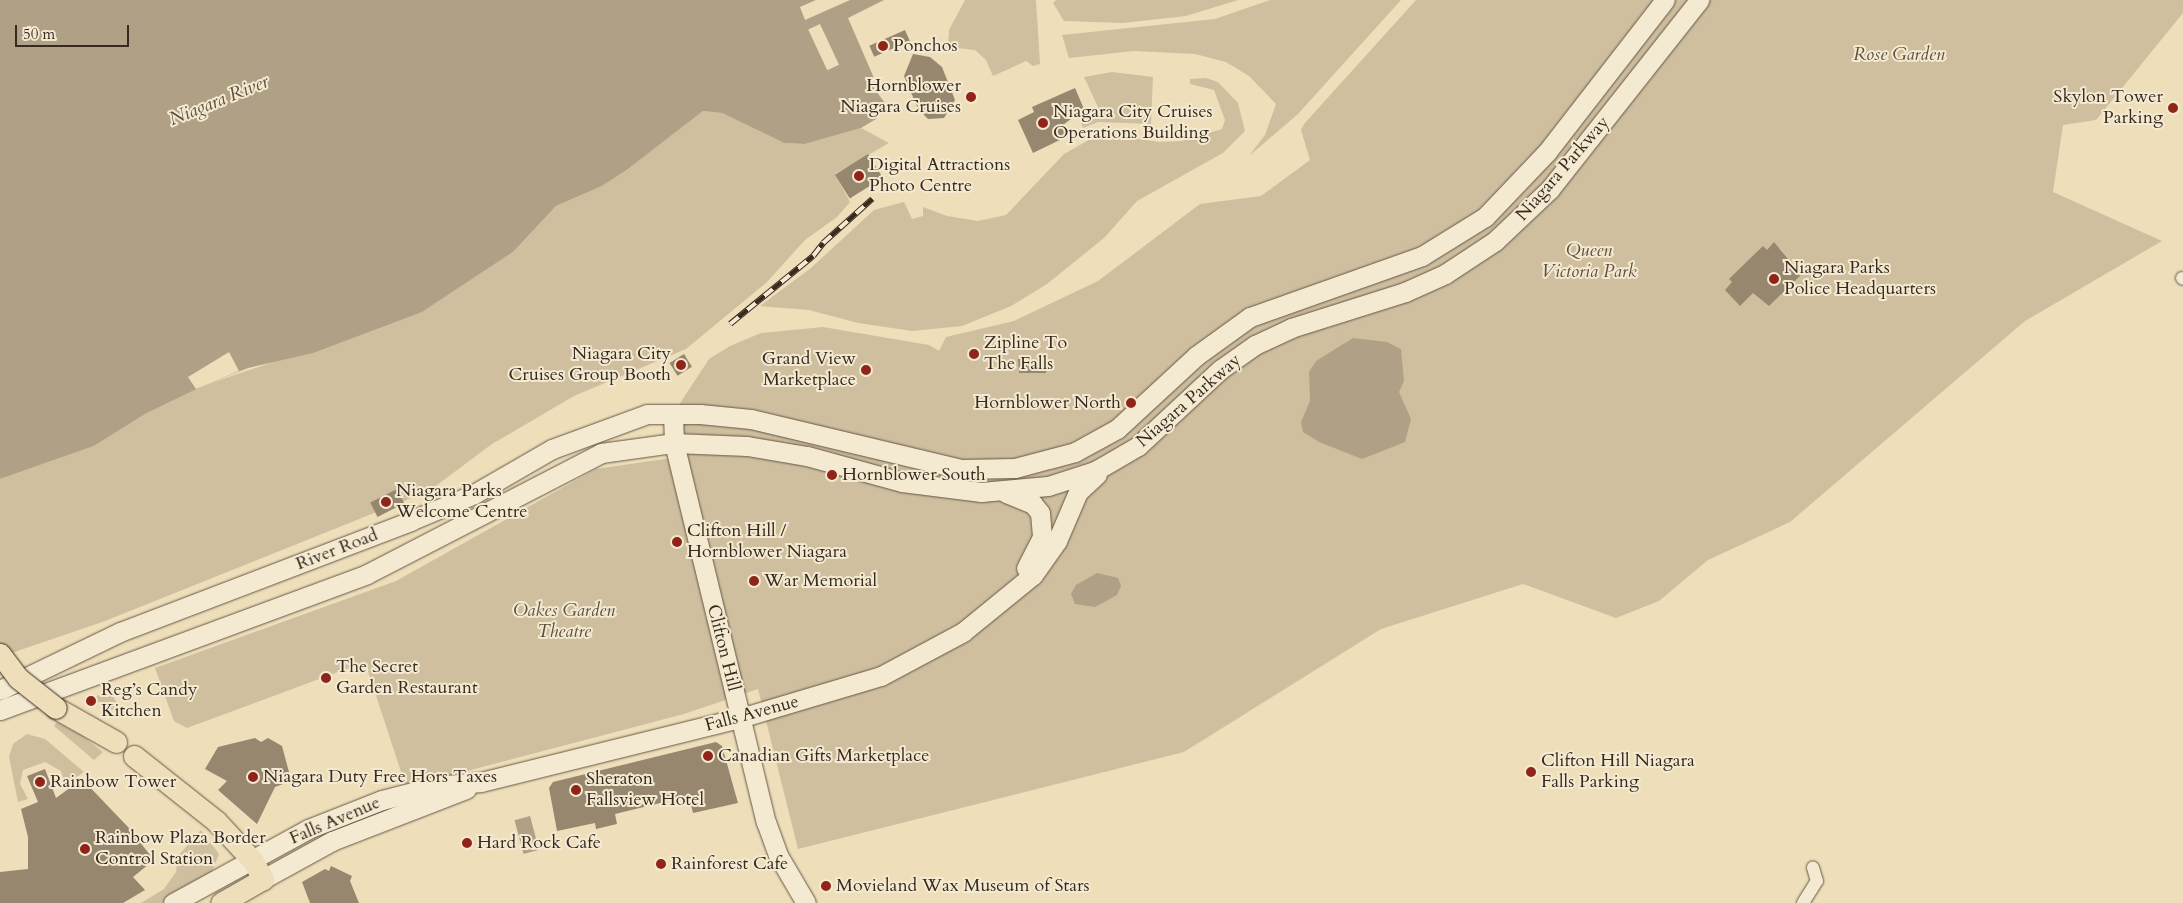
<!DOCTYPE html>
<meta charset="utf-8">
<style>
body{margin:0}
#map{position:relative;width:2183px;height:903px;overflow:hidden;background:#eedeba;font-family:Cardo,serif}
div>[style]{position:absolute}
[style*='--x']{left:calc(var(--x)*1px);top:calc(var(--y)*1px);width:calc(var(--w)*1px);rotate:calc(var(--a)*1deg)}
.green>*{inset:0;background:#cfbf9f}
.water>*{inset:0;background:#b0a085;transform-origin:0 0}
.pier>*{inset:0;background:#eedeba;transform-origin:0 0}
.building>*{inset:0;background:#97876f;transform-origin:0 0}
.roads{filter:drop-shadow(0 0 1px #665645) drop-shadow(0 0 1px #665645)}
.minor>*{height:12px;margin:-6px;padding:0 6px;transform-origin:6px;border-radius:6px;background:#f4ead2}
.secondary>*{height:19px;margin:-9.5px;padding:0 9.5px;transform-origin:9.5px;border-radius:9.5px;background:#f4ead2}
.trunk>*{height:21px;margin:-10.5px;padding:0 10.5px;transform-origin:10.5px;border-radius:10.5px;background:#eedeba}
.rail>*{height:5.5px;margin-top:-2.75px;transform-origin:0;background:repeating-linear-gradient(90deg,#f4ead2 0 11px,#38291e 0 22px);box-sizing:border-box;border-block:1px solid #38291e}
.bridges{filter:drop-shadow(0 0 1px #38291e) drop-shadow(0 0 1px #38291e)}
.trunk-bridge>*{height:21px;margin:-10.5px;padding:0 10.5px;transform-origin:10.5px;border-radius:10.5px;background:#eedeba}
.dots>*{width:14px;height:14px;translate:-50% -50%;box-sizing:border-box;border:2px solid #f4ead2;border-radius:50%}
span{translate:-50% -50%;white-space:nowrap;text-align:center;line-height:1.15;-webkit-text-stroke:4px #f4ead2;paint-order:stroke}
.poi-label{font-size:18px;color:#38291e}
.left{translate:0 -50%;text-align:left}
.right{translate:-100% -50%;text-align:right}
.park-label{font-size:18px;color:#5e4e3e;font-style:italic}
.street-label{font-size:18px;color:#38291e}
.water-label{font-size:19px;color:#5c4d3d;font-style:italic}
.scale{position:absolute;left:15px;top:25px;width:114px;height:22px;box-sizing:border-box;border:2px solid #38291e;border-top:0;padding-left:6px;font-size:15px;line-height:18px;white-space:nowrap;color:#38291e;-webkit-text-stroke:4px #f4ead2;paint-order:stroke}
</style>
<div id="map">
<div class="green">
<i style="clip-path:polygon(965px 0,1036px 0,1040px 64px,1033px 66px,1026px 61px,993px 76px,986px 60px,975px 50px,948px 47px,949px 30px)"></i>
<i style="clip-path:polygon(1056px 0,1238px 0,1186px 16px,1123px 23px,1064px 21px,1053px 3px)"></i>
<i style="clip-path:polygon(1270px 0,1401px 0,1298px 114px,1249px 156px,1265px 135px,1276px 104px,1249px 76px,1226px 62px,1195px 54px,1134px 51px,1069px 58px,1062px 35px,1215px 19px)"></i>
<i style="clip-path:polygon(1416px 0,2183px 0,2183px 13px,2096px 120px,2063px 125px,2053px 192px,2162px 241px,2025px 321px,1790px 522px,1708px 560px,1659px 601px,1616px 618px,1523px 584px,1381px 629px,1184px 752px,798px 849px,758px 689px,684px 714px,406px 787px,365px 662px,187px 728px,174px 721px,155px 668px,396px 581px,596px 469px,671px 458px,673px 414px,709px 359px,730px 346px,761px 333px,823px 327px,929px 345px,939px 351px,946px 337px,1014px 321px,1098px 281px,1200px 204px,1261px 196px,1310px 160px,1301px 130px,1304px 124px)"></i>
<i style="clip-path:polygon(1112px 72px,1153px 77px,1151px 124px,1098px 122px,1083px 128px,1079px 116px,1099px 109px,1084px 77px)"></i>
<i style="clip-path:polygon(1206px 78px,1218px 82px,1238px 103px,1245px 131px,1223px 153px,1137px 201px,1104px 238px,1047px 284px,1011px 306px,962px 326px,912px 331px,858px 323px,809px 310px,760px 306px,811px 268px,874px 210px,904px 202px,912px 219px,923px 216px,923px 207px,947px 216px,978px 221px,1006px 215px,1064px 154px,1101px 133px,1159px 142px,1182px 141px,1222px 129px,1225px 120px,1214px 90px,1190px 84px,1190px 79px)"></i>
<i style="clip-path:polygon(703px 111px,722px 113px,784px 143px,805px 144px,861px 128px,889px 143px,835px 174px,850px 202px,837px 217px,805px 240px,767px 282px,686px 349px,574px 396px,492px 444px,429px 491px,105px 621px,0 657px,0 479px,94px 446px,145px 414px,205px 385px,422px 312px,513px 252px,556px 206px,602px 186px,628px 169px)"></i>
<i style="clip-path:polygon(111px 691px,119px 708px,130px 713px,128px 718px,98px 702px,85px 700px)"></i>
<i style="clip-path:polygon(57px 722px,81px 735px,103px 752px,94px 760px,54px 726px)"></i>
<i style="clip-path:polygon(27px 734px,45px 739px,84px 772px,65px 785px,61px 771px,45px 762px,23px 770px,20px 784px,28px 799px,18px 802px,9px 757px,13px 744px)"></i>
<i style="clip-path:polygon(201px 830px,219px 854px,211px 874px,162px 903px,141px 903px,164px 889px,176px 872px,178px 856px)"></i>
</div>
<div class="water">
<i style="clip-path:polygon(0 0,884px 0,848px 18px,874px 78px,870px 83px,885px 103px,876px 119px,861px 128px,805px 144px,784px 143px,722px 113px,703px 111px,628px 169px,602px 186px,556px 206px,513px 252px,422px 312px,313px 353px,248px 368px,205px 385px,145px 414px,94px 446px,0 479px)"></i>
<i style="clip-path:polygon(1353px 338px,1387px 342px,1401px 349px,1404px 381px,1399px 392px,1411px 419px,1405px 442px,1362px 459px,1319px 442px,1303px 432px,1301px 422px,1310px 401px,1309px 372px,1316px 361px)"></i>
<i style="clip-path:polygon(1097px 573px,1118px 578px,1121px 586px,1117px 595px,1095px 607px,1075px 604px,1071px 594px,1076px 585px)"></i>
<i style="left:530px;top:816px;width:35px;height:16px;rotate:75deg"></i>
</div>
<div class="pier">
<i style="clip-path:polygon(816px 0,850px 0,805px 20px,800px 7px)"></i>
<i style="left:820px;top:24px;width:45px;height:13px;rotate:65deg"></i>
<i style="clip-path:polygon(229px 352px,239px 371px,196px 389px,188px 377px)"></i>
</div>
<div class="building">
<i style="left:905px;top:30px;width:12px;height:39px;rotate:66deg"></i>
<i style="clip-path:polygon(913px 54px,930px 57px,942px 67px,955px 100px,944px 118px,928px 119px,918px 109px,904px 76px)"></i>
<i style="clip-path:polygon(1075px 88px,1084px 109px,1063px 125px,1068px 136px,1033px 153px,1018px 120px,1034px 112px,1032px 107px)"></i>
<i style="left:868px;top:154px;width:28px;height:39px;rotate:58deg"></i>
<i style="clip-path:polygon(1774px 242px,1801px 275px,1769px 306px,1753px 293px,1740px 306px,1725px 290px,1732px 282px,1729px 279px,1763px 246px,1767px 250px)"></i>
<i style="left:684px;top:354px;width:15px;height:17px;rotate:58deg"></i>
<i style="clip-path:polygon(1018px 359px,1047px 361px,1046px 373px,1019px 373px)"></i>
<i style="left:397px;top:489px;width:16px;height:30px;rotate:63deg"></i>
<i style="clip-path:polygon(255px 738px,261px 742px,268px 738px,282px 746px,289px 772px,283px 784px,275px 787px,257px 824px,218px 790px,227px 781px,205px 769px,218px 747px)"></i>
<i style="clip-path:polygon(716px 742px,722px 746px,738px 803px,693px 813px,689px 796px,615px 814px,617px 824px,596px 829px,595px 823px,557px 831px,549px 788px,553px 782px)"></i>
<i style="clip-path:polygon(45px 769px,56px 798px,82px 779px,128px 827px,154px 860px,133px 877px,145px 890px,123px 903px,0 903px,0 872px,28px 869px,28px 837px,21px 809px,38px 802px,27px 776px)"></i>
<i style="clip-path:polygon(331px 866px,352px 876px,350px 881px,359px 903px,310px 903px,302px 882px,325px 869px,329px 871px)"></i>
</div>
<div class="roads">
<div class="minor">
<i style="--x:2182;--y:278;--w:1;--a:45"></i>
<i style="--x:1803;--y:903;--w:26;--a:-58"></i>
<i style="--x:1817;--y:881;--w:14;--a:-107"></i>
</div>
<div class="secondary">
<i style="--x:673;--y:414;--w:29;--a:88"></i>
<i style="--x:674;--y:443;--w:390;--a:76.4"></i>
<i style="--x:766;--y:822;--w:37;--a:70"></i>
<i style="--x:779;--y:857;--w:53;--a:59.6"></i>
<i style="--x:1006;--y:493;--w:29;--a:22"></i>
<i style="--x:1033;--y:504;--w:11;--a:52"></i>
<i style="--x:1040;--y:513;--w:24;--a:85"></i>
<i style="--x:1042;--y:537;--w:35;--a:117"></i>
<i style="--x:0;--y:690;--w:133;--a:-25.8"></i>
<i style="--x:120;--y:632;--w:311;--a:-20.9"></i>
<i style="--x:410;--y:521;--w:69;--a:-22.9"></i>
<i style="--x:474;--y:494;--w:90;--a:-30"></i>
<i style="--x:552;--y:449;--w:101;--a:-20.2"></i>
<i style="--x:647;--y:414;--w:53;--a:0"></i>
<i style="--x:700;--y:414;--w:51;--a:5.6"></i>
<i style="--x:751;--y:419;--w:216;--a:13.4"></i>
<i style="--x:961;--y:469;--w:54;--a:-1.1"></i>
<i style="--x:1015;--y:468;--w:62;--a:-14.9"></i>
<i style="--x:1075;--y:452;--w:48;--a:-28.7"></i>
<i style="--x:1117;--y:429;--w:108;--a:-42.7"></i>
<i style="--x:1196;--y:356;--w:67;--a:-35.8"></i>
<i style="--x:1250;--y:317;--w:182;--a:-19.5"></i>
<i style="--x:1422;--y:256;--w:74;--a:-31.8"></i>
<i style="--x:1485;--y:217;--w:90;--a:-46.4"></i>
<i style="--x:1547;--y:152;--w:192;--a:-52.2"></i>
<i style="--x:0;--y:710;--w:391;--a:-20.3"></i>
<i style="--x:367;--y:574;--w:263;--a:-27.3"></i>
<i style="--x:601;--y:453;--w:74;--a:-7.8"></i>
<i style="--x:674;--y:443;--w:73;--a:2.4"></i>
<i style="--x:747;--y:446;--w:61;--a:9.5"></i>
<i style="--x:807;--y:456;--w:98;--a:15.3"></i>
<i style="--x:902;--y:482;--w:80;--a:7.2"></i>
<i style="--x:981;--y:492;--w:67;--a:-5.1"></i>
<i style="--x:1048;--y:486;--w:49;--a:-17.7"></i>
<i style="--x:1095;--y:471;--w:50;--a:-30.2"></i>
<i style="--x:1138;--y:446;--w:113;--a:-42.9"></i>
<i style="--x:1221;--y:369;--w:42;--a:-35.2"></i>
<i style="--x:1255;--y:345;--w:40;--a:-25"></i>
<i style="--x:1291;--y:328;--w:120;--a:-17.5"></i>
<i style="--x:1405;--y:292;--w:44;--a:-24.2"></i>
<i style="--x:1445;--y:274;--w:60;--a:-33.4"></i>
<i style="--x:1495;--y:241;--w:76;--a:-43.4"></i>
<i style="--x:1550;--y:189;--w:241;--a:-51.7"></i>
<i style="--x:263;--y:879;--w:79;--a:-28.8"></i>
<i style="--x:332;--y:841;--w:144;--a:-21.2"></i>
<i style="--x:173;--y:903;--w:154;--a:-28.7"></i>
<i style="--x:308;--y:829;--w:79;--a:-21.4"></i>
<i style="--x:382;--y:800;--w:56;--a:-14.5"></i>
<i style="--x:436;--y:786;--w:45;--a:-5.1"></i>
<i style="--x:481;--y:782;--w:267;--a:-13.9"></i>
<i style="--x:740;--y:718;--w:147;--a:-16.6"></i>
<i style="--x:881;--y:676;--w:93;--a:-28.2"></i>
<i style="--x:963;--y:632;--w:90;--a:-39.2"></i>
<i style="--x:1033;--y:575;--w:42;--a:-54.8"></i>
<i style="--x:1057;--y:541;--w:53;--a:-66.8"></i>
<i style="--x:1078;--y:492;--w:26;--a:-43"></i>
</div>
<div class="trunk">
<i style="--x:56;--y:708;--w:69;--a:29.5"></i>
<i style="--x:134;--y:756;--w:105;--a:38.4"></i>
<i style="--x:216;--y:821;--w:54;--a:47.2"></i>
<i style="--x:253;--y:861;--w:21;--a:61"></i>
<i style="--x:263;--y:879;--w:48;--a:150.3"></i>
</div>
</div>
<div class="rail">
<i style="--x:730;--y:324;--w:107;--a:-39.3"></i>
<i style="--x:813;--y:256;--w:16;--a:-52"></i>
<i style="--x:823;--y:243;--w:66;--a:-41.9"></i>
</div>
<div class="bridges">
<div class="trunk-bridge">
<i style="--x:0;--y:654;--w:30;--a:53"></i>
<i style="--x:18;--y:678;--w:48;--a:38.3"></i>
</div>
</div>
<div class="dots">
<i style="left:883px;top:46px;background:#8f2418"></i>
<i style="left:971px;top:97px;background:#8f2418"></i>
<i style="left:2173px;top:108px;background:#8f2418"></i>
<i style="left:1043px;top:123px;background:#8f2418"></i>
<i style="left:859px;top:176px;background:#8f2418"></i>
<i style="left:1774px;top:279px;background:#8f2418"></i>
<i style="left:974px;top:354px;background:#8f2418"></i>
<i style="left:681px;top:365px;background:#8f2418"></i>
<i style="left:866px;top:370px;background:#8f2418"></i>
<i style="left:1131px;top:403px;background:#8f2418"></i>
<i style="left:832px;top:475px;background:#8f2418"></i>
<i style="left:386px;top:502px;background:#8f2418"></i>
<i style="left:677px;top:542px;background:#8f2418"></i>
<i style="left:754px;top:581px;background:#8f2418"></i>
<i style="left:326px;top:678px;background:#8f2418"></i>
<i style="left:91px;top:701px;background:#8f2418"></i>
<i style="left:708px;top:756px;background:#8f2418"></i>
<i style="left:1531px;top:772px;background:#8f2418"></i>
<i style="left:253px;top:777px;background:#8f2418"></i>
<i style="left:40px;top:782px;background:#8f2418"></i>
<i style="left:576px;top:790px;background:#8f2418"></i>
<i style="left:467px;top:843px;background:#8f2418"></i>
<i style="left:85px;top:849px;background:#8f2418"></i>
<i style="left:661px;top:864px;background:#8f2418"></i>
<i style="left:826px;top:886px;background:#8f2418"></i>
</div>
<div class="poi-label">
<span class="left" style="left:893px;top:46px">Ponchos</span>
<span class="right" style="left:961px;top:97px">Hornblower<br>Niagara Cruises</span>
<span class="right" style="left:2163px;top:108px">Skylon Tower<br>Parking</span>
<span class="left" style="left:1053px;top:123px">Niagara City Cruises<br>Operations Building</span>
<span class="left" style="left:869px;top:176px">Digital Attractions<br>Photo Centre</span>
<span class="left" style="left:1784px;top:279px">Niagara Parks<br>Police Headquarters</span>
<span class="left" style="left:984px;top:354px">Zipline To<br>The Falls</span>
<span class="right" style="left:671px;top:365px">Niagara City<br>Cruises Group Booth</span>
<span class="right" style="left:856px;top:370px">Grand View<br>Marketplace</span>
<span class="right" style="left:1121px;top:403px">Hornblower North</span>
<span class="left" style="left:842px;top:475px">Hornblower South</span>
<span class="left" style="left:396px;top:502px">Niagara Parks<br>Welcome Centre</span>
<span class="left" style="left:687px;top:542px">Clifton Hill /<br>Hornblower Niagara</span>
<span class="left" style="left:764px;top:581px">War Memorial</span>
<span class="left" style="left:336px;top:678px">The Secret<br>Garden Restaurant</span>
<span class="left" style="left:101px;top:701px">Reg’s Candy<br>Kitchen</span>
<span class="left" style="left:718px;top:756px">Canadian Gifts Marketplace</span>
<span class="left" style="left:1541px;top:772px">Clifton Hill Niagara<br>Falls Parking</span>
<span class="left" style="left:263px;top:777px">Niagara Duty Free Hors Taxes</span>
<span class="left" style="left:586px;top:790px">Sheraton<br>Fallsview Hotel</span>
<span class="left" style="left:50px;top:782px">Rainbow Tower</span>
<span class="left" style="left:95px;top:849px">Rainbow Plaza Border<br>Control Station</span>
<span class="left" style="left:477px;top:843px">Hard Rock Cafe</span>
<span class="left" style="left:671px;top:864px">Rainforest Cafe</span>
<span class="left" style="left:836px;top:886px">Movieland Wax Museum of Stars</span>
</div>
<div class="park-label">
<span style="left:1899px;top:55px">Rose Garden</span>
<span style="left:1589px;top:262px">Queen<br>Victoria Park</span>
<span style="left:564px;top:622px">Oakes Garden<br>Theatre</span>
</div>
<div class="street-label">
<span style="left:1563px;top:169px;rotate:-49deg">Niagara Parkway</span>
<span style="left:1189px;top:401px;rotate:-41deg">Niagara Parkway</span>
<span style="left:337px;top:550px;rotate:-21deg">River Road</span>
<span style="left:723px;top:648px;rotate:76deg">Clifton Hill</span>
<span style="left:752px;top:714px;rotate:-15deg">Falls Avenue</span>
<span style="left:335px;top:821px;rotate:-23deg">Falls Avenue</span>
</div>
<div class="water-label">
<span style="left:219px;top:101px;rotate:-22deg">Niagara River</span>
</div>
<div class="scale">50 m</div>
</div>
